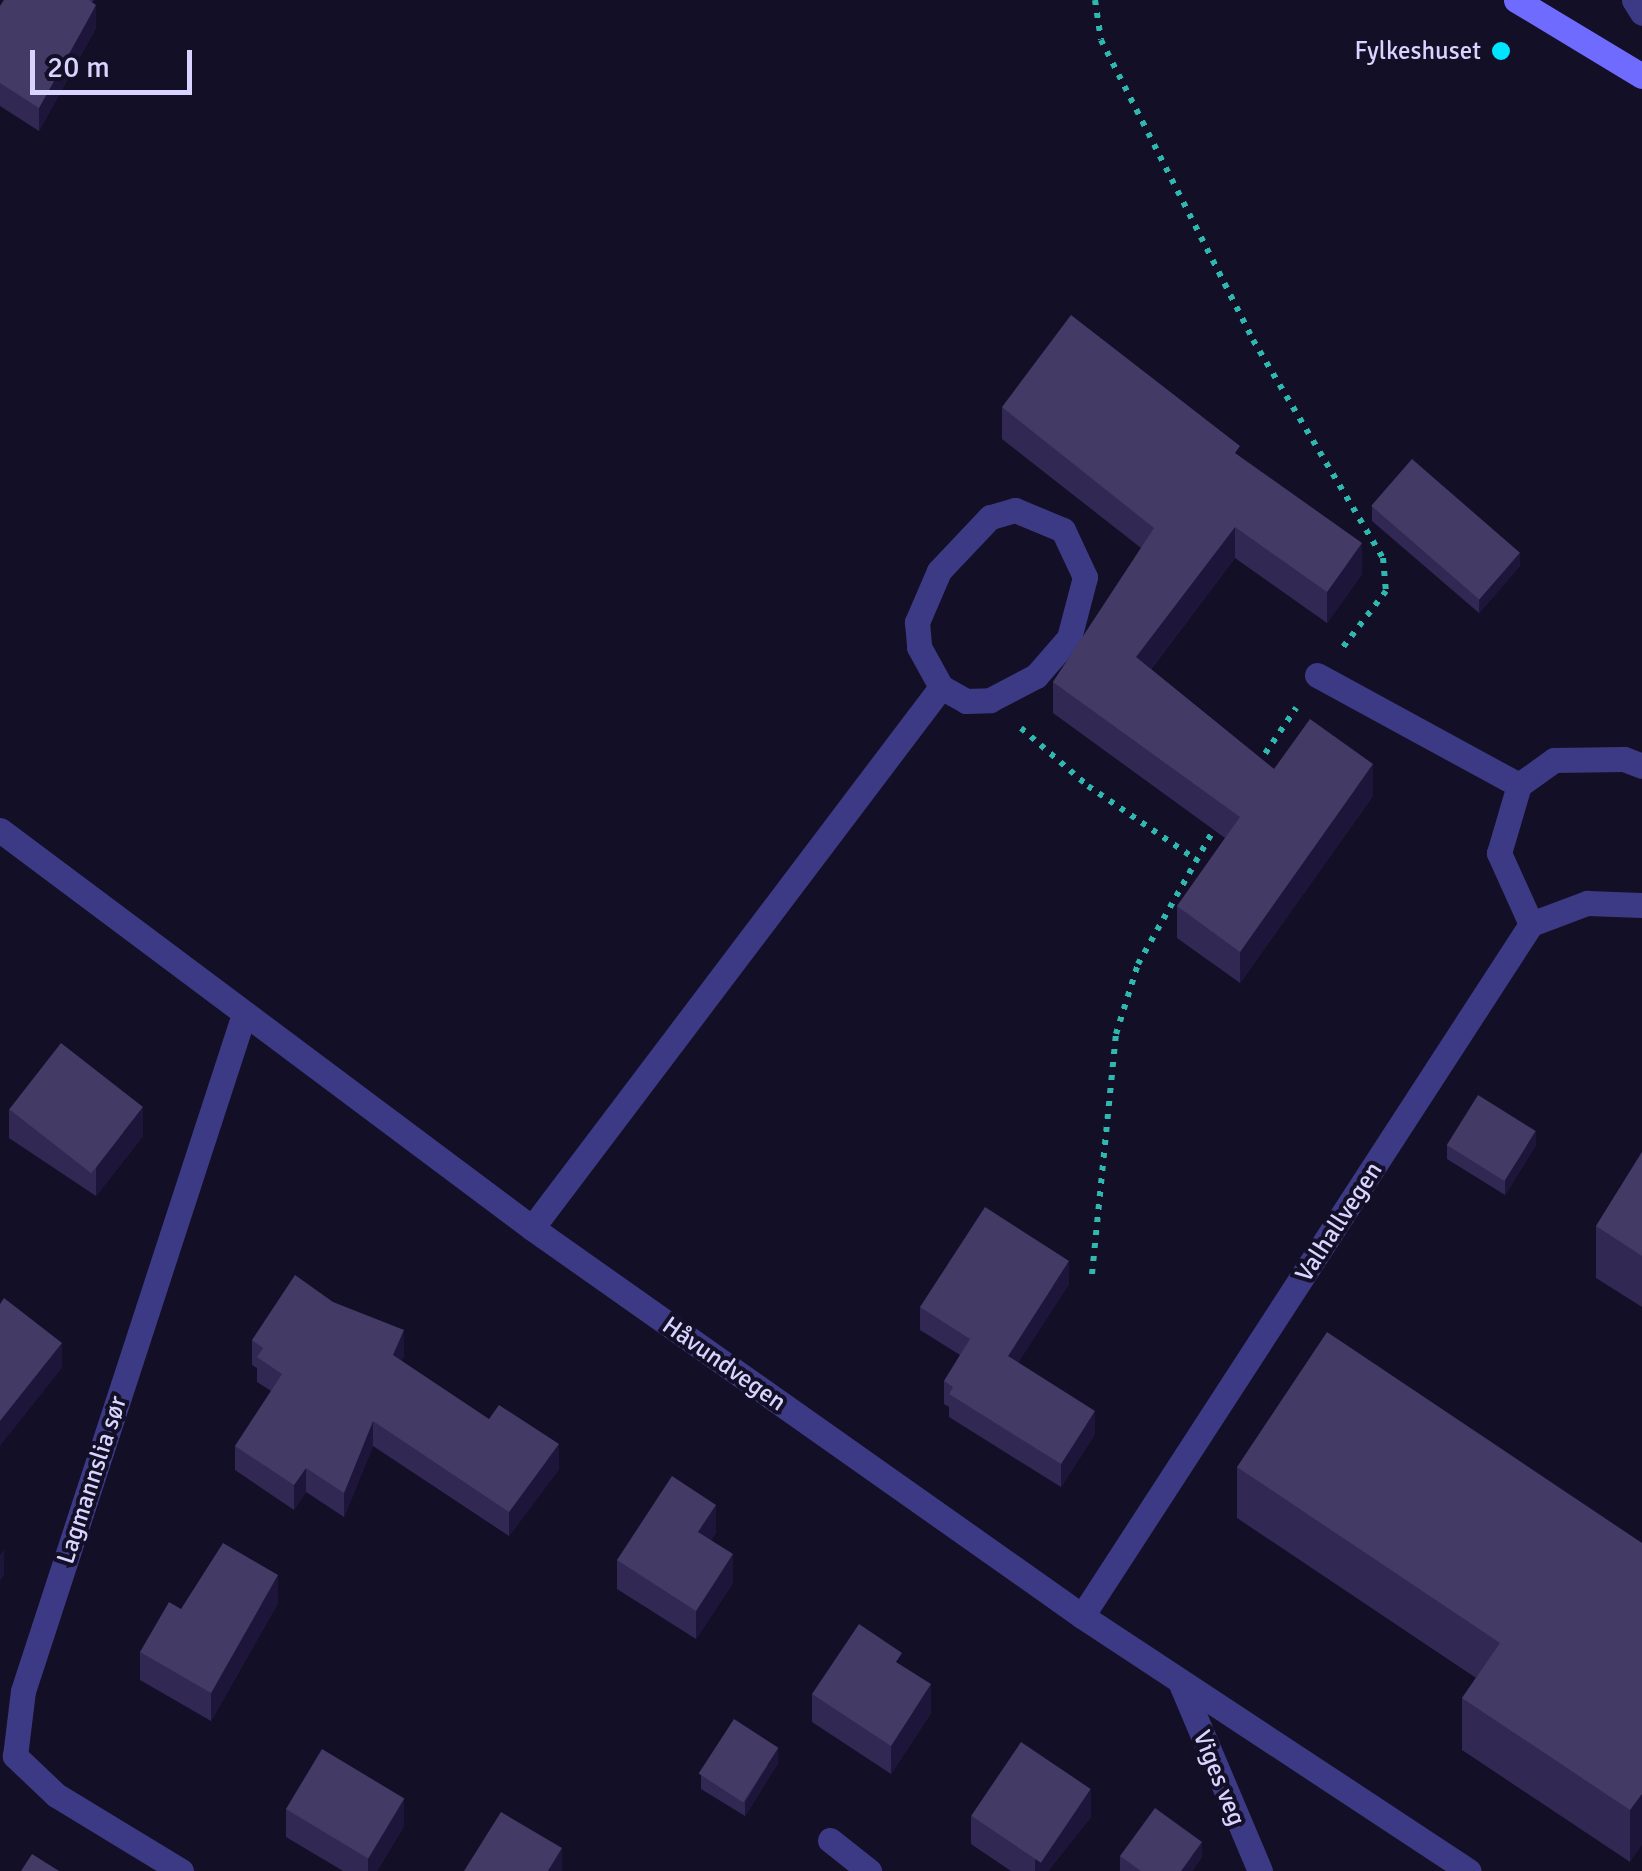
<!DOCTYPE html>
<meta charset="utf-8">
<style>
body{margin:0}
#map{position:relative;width:1642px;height:1871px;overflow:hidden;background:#130f26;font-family:Signika,sans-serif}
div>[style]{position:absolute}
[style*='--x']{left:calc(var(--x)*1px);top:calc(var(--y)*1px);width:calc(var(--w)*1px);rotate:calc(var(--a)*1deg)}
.path>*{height:6px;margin-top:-3px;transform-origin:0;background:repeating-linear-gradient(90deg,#2fb8b0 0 5px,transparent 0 13px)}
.service>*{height:25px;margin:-12.5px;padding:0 12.5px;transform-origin:12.5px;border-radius:12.5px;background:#3d3a85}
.minor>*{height:25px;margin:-12.5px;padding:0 12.5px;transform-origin:12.5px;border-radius:12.5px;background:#3d3a85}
.tertiary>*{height:25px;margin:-12.5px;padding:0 12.5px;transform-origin:12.5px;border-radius:12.5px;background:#3d3a85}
.secondary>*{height:25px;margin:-12.5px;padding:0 12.5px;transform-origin:12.5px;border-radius:12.5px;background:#6f6bff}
.wall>*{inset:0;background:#312854}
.shaded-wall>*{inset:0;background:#1d163a}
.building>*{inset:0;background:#433a66;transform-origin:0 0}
.dots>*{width:28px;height:28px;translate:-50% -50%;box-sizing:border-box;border:5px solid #130f26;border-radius:50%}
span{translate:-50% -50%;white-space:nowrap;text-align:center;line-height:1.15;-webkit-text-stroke:8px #130f26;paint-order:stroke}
.poi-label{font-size:25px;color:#d9d4ff}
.right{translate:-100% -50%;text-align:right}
.street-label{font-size:25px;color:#d9d4ff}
.scale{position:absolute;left:30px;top:50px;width:162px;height:45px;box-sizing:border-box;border:5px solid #d9d4ff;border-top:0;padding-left:12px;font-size:30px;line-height:35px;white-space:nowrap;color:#d9d4ff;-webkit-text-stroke:8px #130f26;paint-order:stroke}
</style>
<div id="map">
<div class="path">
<i style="--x:1095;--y:0;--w:40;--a:81.5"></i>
<i style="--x:1101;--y:40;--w:336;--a:63.1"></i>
<i style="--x:1253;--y:340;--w:254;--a:59.2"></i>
<i style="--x:1383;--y:558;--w:33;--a:85"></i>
<i style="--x:1386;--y:591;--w:71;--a:127.5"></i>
<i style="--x:1021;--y:728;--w:89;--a:40.9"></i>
<i style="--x:1088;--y:786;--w:128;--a:34.2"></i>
<i style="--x:1258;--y:764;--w:68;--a:-55.8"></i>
<i style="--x:1092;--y:1274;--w:241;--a:-84.3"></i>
<i style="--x:1116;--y:1034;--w:73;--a:-72.6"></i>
<i style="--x:1138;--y:964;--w:161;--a:-60.6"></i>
</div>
<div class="service">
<i style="--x:1317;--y:675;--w:230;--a:28.6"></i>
<i style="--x:1531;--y:924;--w:78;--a:-114.3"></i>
<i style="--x:1499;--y:853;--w:71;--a:-73.6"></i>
<i style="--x:1519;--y:785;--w:43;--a:-35.5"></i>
<i style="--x:1554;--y:760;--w:70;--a:-0.8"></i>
<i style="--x:1624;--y:759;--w:19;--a:21"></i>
<i style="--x:532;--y:1228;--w:678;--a:-52.91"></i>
<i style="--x:941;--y:687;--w:29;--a:29"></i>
<i style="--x:966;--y:701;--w:24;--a:-2"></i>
<i style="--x:990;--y:700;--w:52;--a:-27.6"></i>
<i style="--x:1036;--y:676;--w:50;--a:-49"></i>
<i style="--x:1069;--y:638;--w:63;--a:-75.3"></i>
<i style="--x:1085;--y:577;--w:52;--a:-115.1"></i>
<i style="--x:1063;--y:530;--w:52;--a:-157.4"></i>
<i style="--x:1015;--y:510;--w:26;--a:164"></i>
<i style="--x:990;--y:517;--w:74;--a:133.4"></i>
<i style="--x:939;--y:571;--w:56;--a:113.3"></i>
<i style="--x:917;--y:622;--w:25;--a:85"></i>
<i style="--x:919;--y:647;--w:46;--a:61.2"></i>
<i style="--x:830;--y:1840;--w:50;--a:38.5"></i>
</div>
<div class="minor">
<i style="--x:1634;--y:0;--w:15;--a:58"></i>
<i style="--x:1082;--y:1616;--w:825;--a:-57.02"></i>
<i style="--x:1531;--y:924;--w:60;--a:-20.6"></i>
<i style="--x:1587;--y:903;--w:55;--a:2.1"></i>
<i style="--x:1181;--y:1684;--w:203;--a:67.1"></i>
<i style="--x:181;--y:1871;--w:146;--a:-148.7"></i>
<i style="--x:56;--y:1795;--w:57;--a:-136.4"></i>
<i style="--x:15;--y:1756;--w:65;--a:-83"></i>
<i style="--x:23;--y:1691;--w:712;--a:-71.92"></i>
</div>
<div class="tertiary">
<i style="--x:0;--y:830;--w:664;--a:36.8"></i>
<i style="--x:532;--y:1228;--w:673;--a:35.2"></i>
<i style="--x:1082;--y:1616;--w:463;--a:33.4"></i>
</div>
<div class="secondary">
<i style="--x:1516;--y:0;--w:147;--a:31.1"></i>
</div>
<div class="wall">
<i style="clip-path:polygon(4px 0,94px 0,92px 2px,96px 28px,39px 131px,0 106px,0 6px)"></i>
<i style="clip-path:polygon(1002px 407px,1240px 457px,1362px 574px,1327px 623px,1235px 558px,1151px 669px,1274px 769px,1373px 796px,1240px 983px,1177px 938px,1177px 906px,1225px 838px,1053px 713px,1053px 682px,1141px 548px,1002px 439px)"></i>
<i style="clip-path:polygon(1372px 506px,1520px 566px,1479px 613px,1372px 521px)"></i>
<i style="clip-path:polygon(9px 1109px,143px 1136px,96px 1196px,9px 1138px)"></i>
<i style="clip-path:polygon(1447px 1145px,1536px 1145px,1505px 1195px,1447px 1159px)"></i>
<i style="clip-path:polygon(1642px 1152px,1642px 1307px,1596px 1278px,1596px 1226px)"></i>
<i style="clip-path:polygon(1069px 1284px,1018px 1362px,1095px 1434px,1061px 1487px,949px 1417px,949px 1407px,944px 1404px,944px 1381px,960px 1355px,920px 1330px,920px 1307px)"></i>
<i style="clip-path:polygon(252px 1340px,404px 1355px,401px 1361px,559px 1469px,509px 1536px,373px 1446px,344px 1517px,306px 1492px,294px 1510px,235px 1470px,235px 1446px,271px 1391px,257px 1382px,257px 1368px,252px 1365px)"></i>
<i style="clip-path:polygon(1237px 1467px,1642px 1543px,1630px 1862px,1462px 1750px,1462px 1698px,1476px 1678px,1237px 1518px)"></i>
<i style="clip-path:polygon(716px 1533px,711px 1540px,733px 1583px,696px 1639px,617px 1589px,617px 1560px)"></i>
<i style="clip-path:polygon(278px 1603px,211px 1721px,140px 1680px,140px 1652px,181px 1609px)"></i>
<i style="clip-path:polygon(812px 1694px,931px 1713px,891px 1774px,812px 1722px)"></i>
<i style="clip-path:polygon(778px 1763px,745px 1816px,701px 1789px,701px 1775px)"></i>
<i style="clip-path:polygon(286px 1809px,404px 1826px,377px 1871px,343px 1871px,286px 1837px)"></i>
<i style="clip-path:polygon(971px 1816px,1091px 1817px,1048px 1871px,1011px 1871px,971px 1844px)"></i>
<i style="clip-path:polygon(1120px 1856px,1202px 1857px,1192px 1871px,1120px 1871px)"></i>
</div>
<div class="shaded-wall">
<i style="clip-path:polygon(96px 5px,96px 28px,39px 131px,39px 108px)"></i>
<i style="clip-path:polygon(1235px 527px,1235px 558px,1136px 688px,1136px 657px)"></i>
<i style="clip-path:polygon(1362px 543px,1362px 574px,1327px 623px,1327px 592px)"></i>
<i style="clip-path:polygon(1520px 552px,1520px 566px,1479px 613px,1479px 599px)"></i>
<i style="clip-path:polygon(1373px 764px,1373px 796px,1240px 983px,1240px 952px)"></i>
<i style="clip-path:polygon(143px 1107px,143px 1136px,96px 1196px,96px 1168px)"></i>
<i style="clip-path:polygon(1536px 1131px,1536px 1145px,1505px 1195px,1505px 1180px)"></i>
<i style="clip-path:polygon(1069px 1261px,1069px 1284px,1008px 1379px,1008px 1356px)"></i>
<i style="clip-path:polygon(404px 1330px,404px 1355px,393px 1380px,393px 1355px)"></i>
<i style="clip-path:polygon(62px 1343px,62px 1368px,0 1446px,0 1421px)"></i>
<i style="clip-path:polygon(1095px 1411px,1095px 1434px,1061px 1487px,1061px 1464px)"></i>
<i style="clip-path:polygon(373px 1421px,373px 1446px,344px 1517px,344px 1493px)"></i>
<i style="clip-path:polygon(559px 1444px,559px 1469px,509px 1536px,509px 1512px)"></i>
<i style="clip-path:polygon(306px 1468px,306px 1492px,294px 1510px,294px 1485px)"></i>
<i style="clip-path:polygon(716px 1505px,716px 1533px,698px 1560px,698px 1532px)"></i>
<i style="clip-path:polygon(4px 1549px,4px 1575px,0 1581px,0 1555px)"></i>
<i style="clip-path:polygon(733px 1554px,733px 1583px,696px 1639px,696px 1611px)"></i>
<i style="clip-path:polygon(278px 1575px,278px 1603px,211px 1721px,211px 1693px)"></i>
<i style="clip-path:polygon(931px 1684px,931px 1713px,891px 1774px,891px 1746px)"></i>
<i style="clip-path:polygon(778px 1748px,778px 1763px,745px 1816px,745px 1802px)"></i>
<i style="clip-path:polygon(1091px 1789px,1091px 1817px,1048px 1871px,1035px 1871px,1035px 1859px)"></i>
<i style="clip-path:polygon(1642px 1794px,1642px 1845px,1630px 1862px,1630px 1810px)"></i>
<i style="clip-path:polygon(404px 1798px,404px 1826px,377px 1871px,368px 1871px,368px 1858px)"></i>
<i style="clip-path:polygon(1202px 1842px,1202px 1857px,1192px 1871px,1181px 1871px)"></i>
<i style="clip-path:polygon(562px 1848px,562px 1871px,548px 1871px)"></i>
</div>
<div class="building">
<i style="clip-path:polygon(4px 0,89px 0,96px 5px,39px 108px,0 83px,0 6px)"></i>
<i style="clip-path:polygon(1071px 315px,1240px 446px,1235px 453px,1362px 543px,1327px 592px,1235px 527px,1136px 657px,1274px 769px,1310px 719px,1373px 764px,1240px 952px,1177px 906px,1240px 817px,1053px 682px,1154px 528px,1002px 407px)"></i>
<i style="left:1412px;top:459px;width:143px;height:62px;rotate:41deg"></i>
<i style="left:61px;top:1043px;width:104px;height:84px;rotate:38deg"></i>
<i style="left:1478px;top:1095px;width:68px;height:59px;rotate:32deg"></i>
<i style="clip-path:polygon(1642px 1152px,1642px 1256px,1596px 1226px)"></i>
<i style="clip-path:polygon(985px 1207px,1069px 1261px,1008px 1356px,1095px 1411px,1061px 1464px,949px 1394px,953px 1387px,944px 1381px,970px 1339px,920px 1307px)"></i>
<i style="clip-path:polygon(295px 1275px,333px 1302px,404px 1330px,393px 1355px,489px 1419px,499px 1405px,559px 1444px,509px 1512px,373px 1421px,344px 1493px,306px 1468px,294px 1485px,235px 1446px,282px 1374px,257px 1357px,263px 1348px,252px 1340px)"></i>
<i style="clip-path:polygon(4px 1298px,62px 1343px,0 1421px,0 1304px)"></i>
<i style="clip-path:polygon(1327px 1332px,1642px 1543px,1642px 1794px,1630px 1810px,1462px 1698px,1500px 1643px,1237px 1467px)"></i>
<i style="clip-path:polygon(672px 1476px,716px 1505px,698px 1532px,733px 1554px,696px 1611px,617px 1560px)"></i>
<i style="clip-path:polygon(223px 1543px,278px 1575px,211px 1693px,140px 1652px,169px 1602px,181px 1609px)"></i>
<i style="clip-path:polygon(859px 1624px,902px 1653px,896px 1662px,931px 1684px,891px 1746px,812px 1694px)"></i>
<i style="left:734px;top:1719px;width:53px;height:65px;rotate:33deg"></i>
<i style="left:1021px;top:1742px;width:84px;height:89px;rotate:34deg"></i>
<i style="left:322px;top:1749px;width:96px;height:70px;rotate:31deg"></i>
<i style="clip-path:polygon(1155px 1808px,1202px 1842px,1181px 1871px,1141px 1871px,1120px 1856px)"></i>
<i style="clip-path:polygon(501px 1812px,562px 1848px,548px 1871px,464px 1871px)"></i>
<i style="clip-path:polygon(32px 1854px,59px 1871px,21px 1871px)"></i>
</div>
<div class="dots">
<i style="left:1501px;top:51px;background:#00e5ff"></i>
</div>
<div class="poi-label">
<span class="right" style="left:1481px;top:51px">Fylkeshuset</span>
</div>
<div class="street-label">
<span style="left:1339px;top:1222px;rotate:-57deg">Valhallvegen</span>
<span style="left:724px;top:1364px;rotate:35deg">Håvundvegen</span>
<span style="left:92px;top:1480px;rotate:-72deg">Lagmannslia sør</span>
<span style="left:1219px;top:1778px;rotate:68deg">Viges veg</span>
</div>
<div class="scale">20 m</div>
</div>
